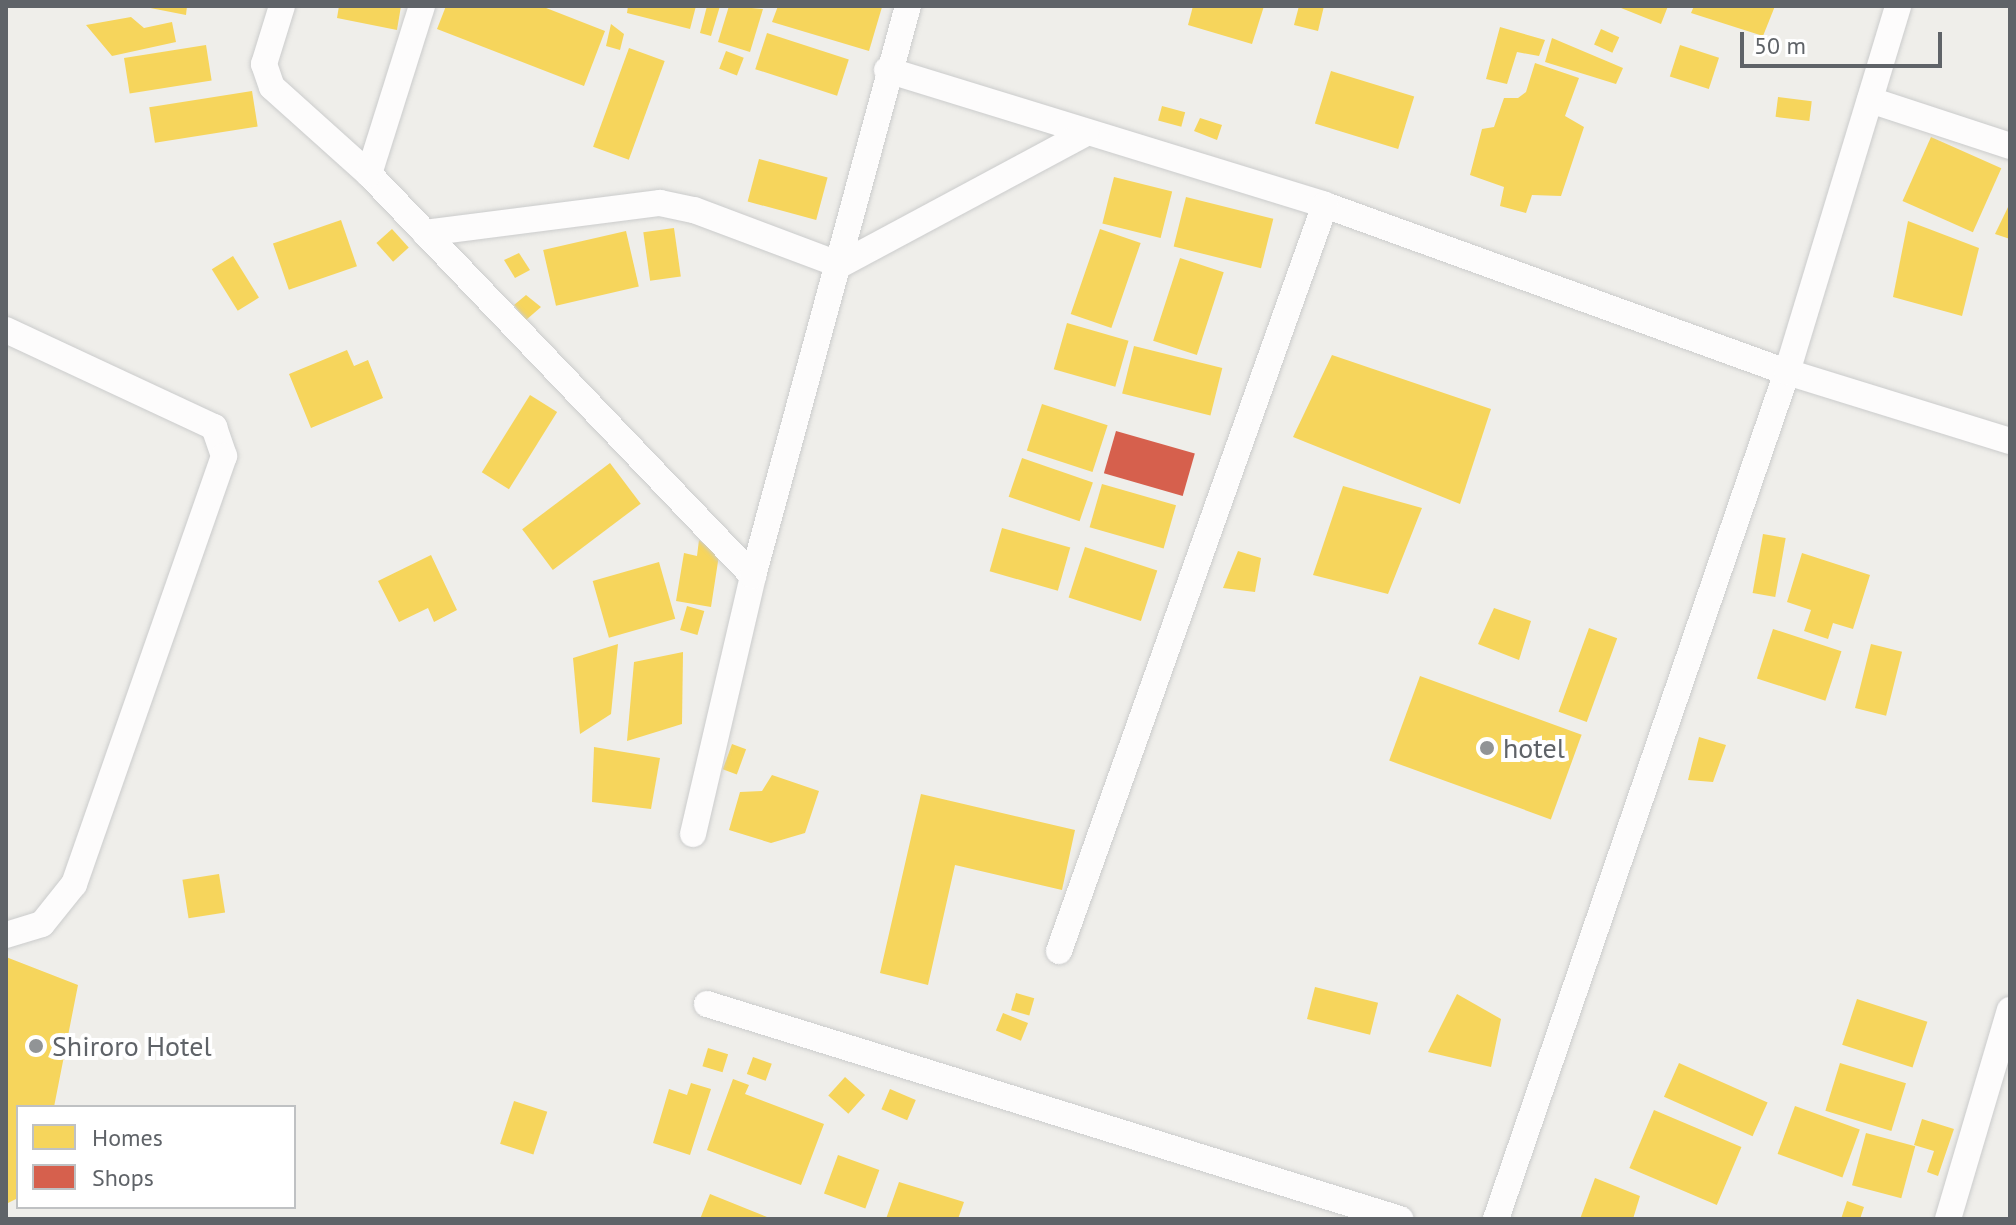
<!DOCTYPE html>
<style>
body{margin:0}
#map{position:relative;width:2016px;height:1225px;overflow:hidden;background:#efeeea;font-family:"PT Sans",sans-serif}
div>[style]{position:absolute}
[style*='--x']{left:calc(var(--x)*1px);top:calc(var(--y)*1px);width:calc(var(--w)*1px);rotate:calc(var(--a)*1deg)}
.homes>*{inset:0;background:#f6d55c;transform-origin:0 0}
.shops>*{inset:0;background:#d6604d;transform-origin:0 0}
.roads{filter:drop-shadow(0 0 2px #cbcccc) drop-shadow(0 0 2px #cbcccc)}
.street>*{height:26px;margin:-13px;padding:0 13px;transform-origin:13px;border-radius:13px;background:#fdfcfc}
.dots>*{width:22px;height:22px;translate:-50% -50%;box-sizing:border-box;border:4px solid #fff;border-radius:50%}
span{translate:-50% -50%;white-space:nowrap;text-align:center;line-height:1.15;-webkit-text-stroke:8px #fff;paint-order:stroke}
.poi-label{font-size:28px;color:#5f6368}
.left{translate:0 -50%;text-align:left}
.frame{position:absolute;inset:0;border:8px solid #5f6368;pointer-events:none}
.legend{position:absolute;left:16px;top:1105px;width:280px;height:104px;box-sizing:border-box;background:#fff;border:2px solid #bfc1c3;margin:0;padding:10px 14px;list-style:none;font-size:24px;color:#5f6368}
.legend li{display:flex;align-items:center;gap:16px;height:40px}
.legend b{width:40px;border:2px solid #bfc1c3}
.scale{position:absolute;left:1740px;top:32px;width:202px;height:36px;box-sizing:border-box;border:4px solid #5f6368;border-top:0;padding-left:10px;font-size:24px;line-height:28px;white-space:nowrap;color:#5f6368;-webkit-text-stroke:6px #fff;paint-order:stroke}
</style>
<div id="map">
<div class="homes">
<i style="clip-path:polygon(140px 6px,187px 6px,186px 15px)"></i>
<i style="clip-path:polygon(339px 6px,401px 6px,397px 30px,337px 18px)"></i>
<i style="clip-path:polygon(446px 6px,541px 6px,605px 31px,584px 86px,437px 29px)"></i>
<i style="clip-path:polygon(628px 6px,696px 6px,690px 29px,627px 13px)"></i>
<i style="clip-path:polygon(707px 6px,720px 6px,711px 36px,700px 33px)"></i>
<i style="clip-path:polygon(729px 6px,763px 9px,750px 52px,718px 42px)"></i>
<i style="clip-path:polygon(778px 6px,880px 6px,882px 7px,869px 51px,772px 22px)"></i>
<i style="clip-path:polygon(1193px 6px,1264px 6px,1252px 44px,1188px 25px)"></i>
<i style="clip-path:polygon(1299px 6px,1324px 6px,1318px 31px,1294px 25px)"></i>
<i style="clip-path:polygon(1616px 6px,1668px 6px,1661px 24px)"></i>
<i style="clip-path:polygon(1694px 6px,1775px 6px,1763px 36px,1691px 13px)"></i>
<i style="clip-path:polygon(131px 17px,144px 28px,172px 22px,176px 42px,112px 56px,86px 25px)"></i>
<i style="clip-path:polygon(611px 24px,624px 34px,620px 50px,606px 46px)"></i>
<i style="clip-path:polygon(1500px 27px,1545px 40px,1539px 56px,1517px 52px,1507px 84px,1486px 79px)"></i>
<i style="left:1601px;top:29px;width:20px;height:17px;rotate:24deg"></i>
<i style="left:767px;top:33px;width:86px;height:38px;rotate:18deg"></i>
<i style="clip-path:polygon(1552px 38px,1623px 68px,1616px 84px,1545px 62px)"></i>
<i style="left:206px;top:45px;width:36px;height:83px;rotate:81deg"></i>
<i style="left:1680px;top:45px;width:41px;height:33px;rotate:18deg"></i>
<i style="left:629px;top:48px;width:38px;height:105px;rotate:20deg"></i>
<i style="left:726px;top:51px;width:19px;height:19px;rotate:21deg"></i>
<i style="clip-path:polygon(1535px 63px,1579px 78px,1565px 116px,1584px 127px,1561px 196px,1532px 195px,1526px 213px,1500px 206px,1504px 187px,1470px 175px,1482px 129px,1494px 127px,1504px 98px,1518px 98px,1526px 92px)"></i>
<i style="left:1331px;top:71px;width:87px;height:55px;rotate:17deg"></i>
<i style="left:252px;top:91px;width:36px;height:104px;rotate:81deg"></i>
<i style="left:1778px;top:97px;width:34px;height:20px;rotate:7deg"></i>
<i style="left:1162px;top:106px;width:24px;height:15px;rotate:15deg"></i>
<i style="clip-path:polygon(1200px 118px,1222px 125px,1217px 140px,1194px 131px)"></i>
<i style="left:1931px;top:137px;width:77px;height:70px;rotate:24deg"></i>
<i style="left:759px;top:159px;width:71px;height:44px;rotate:15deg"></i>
<i style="left:1114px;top:177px;width:60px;height:48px;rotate:14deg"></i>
<i style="left:1186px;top:197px;width:90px;height:51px;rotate:14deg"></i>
<i style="clip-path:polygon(2010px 203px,2010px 239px,1995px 234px)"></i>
<i style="left:341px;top:220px;width:49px;height:72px;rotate:71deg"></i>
<i style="clip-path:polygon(1908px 221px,1979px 248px,1962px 316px,1893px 297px)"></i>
<i style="left:674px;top:228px;width:49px;height:31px;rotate:82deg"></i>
<i style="left:392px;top:229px;width:25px;height:21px;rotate:48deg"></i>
<i style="left:1100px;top:229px;width:43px;height:90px;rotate:19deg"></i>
<i style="left:626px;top:231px;width:57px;height:85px;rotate:77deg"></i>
<i style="clip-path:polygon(519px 253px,530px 270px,515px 278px,504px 260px)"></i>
<i style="left:233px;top:256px;width:49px;height:25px;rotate:58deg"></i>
<i style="left:1180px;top:258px;width:46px;height:87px;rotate:18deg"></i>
<i style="clip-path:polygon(526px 295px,541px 307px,526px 320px,514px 305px)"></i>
<i style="left:1067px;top:323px;width:64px;height:48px;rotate:16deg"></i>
<i style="left:1134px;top:346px;width:91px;height:49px;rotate:14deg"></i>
<i style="clip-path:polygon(347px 350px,354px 366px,368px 360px,383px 398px,311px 428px,289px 374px)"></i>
<i style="clip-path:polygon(1332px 355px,1491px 409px,1460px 504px,1293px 437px)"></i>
<i style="left:530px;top:395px;width:32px;height:91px;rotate:32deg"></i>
<i style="left:1042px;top:404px;width:69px;height:49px;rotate:18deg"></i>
<i style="left:1022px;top:458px;width:75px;height:41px;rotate:19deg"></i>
<i style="left:610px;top:463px;width:51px;height:110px;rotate:53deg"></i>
<i style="left:1102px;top:484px;width:77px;height:45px;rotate:16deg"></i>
<i style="clip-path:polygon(1343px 486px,1422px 508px,1388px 594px,1313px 575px)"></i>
<i style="left:1002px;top:528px;width:71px;height:45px;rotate:16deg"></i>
<i style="left:1763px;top:534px;width:23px;height:60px;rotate:10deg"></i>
<i style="clip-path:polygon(699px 540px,719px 555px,711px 607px,676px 601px,684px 553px,697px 556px)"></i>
<i style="left:1085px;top:547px;width:76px;height:53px;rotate:18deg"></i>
<i style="clip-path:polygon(1238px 551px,1261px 558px,1255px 592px,1223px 588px)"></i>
<i style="clip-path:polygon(1802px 553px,1870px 575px,1853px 629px,1833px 623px,1828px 639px,1804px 631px,1811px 610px,1787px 602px)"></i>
<i style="clip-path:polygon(431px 555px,457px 610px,434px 622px,428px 608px,399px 622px,378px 581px)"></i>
<i style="left:659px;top:562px;width:59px;height:69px;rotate:74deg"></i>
<i style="left:687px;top:606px;width:18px;height:25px;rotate:16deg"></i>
<i style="clip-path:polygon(1494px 608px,1531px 621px,1519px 660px,1478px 644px)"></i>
<i style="left:1589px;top:628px;width:30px;height:89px;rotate:20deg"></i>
<i style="left:1773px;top:629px;width:72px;height:52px;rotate:18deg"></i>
<i style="clip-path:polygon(618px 644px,611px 714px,580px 734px,573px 658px)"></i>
<i style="left:1871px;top:644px;width:32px;height:66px;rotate:14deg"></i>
<i style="clip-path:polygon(683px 652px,682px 724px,627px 741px,634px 662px)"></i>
<i style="left:1420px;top:676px;width:172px;height:90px;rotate:20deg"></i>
<i style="clip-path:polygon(1699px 737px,1726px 745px,1713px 782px,1688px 780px)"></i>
<i style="left:732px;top:744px;width:15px;height:27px;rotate:20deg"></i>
<i style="clip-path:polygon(594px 747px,660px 758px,651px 809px,592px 802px)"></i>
<i style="clip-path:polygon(772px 775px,819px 791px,805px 833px,771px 843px,729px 830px,740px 792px,762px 791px)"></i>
<i style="clip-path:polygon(921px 794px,1075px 830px,1062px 890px,955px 865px,928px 985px,880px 973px)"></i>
<i style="left:219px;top:874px;width:39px;height:37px;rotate:81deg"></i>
<i style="clip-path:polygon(6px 957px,78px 985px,54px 1107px,18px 1107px,18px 1198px,6px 1204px)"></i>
<i style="left:1315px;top:987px;width:65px;height:33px;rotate:14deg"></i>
<i style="left:1016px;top:993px;width:19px;height:18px;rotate:16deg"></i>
<i style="clip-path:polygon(1457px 994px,1501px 1019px,1491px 1067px,1428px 1052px)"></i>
<i style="left:1857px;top:999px;width:74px;height:48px;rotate:18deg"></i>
<i style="left:1003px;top:1013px;width:27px;height:19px;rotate:22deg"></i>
<i style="left:708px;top:1048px;width:21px;height:19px;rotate:17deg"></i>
<i style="left:753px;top:1057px;width:20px;height:18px;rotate:20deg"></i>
<i style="left:1679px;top:1063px;width:97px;height:37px;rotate:24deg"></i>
<i style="left:1840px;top:1063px;width:69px;height:50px;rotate:17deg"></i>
<i style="left:845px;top:1077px;width:27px;height:25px;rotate:42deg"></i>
<i style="clip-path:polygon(733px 1079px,749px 1085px,745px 1094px,824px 1124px,801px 1185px,707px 1150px)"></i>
<i style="clip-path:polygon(691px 1083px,711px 1089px,690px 1155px,653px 1143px,669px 1089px,687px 1095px)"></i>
<i style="left:890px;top:1089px;width:28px;height:22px;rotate:23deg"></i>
<i style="left:514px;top:1101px;width:35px;height:45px;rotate:18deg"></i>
<i style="left:1795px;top:1106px;width:69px;height:51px;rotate:20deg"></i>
<i style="left:1654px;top:1110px;width:95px;height:63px;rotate:23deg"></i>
<i style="clip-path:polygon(1922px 1119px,1954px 1129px,1938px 1176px,1927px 1172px,1934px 1151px,1914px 1145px)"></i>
<i style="left:1866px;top:1133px;width:51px;height:54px;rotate:15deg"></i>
<i style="left:838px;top:1155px;width:44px;height:41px;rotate:20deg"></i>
<i style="clip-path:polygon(1595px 1178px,1640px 1196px,1633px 1219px,1580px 1219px)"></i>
<i style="clip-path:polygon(899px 1182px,964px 1202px,958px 1219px,886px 1219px)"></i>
<i style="clip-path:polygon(710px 1194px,772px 1219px,700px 1219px)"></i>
<i style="clip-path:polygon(1847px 1201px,1864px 1207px,1860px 1219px,1841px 1219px)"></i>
</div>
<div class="shops">
<i style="left:1116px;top:431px;width:82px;height:44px;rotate:16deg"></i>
</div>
<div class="roads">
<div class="street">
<i style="--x:282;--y:6;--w:61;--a:107.2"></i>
<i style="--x:264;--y:64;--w:24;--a:71"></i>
<i style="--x:272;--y:87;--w:130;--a:41.9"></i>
<i style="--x:369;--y:174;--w:556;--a:46.31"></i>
<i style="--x:887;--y:70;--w:458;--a:17.1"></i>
<i style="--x:1325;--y:205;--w:491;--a:19.9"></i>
<i style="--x:1787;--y:372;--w:233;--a:17.2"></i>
<i style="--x:1870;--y:100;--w:147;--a:18.2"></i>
<i style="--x:369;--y:174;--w:176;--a:-72.5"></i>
<i style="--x:425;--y:233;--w:237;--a:-7.3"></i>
<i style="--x:660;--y:203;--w:35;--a:12"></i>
<i style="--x:694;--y:210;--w:156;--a:20.6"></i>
<i style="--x:840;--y:265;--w:279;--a:-28.2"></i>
<i style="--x:6;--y:330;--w:230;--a:25"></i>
<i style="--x:214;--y:427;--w:31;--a:71"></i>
<i style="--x:224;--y:456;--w:454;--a:109.3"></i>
<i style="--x:74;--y:884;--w:51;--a:128.7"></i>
<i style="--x:42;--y:924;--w:38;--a:163"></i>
<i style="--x:693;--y:834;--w:265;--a:-76.9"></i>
<i style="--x:753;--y:576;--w:591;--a:-74.79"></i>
<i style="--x:1059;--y:951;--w:792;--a:-70.38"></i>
<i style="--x:707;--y:1004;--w:726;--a:17.24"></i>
<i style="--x:1496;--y:1219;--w:896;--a:-71.04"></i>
<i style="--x:1787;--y:372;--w:382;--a:-73.1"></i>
<i style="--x:1948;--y:1219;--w:218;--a:-73.5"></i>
</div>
</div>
<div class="dots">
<i style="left:1487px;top:748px;background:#919496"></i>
<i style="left:36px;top:1046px;background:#919496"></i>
</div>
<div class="poi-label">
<span class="left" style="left:1503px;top:748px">hotel</span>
<span class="left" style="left:52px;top:1046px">Shiroro Hotel</span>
</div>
<div class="frame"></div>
<ul class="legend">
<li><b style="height:22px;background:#f6d55c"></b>Homes</li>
<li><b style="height:22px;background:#d6604d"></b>Shops</li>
</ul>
<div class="scale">50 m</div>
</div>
